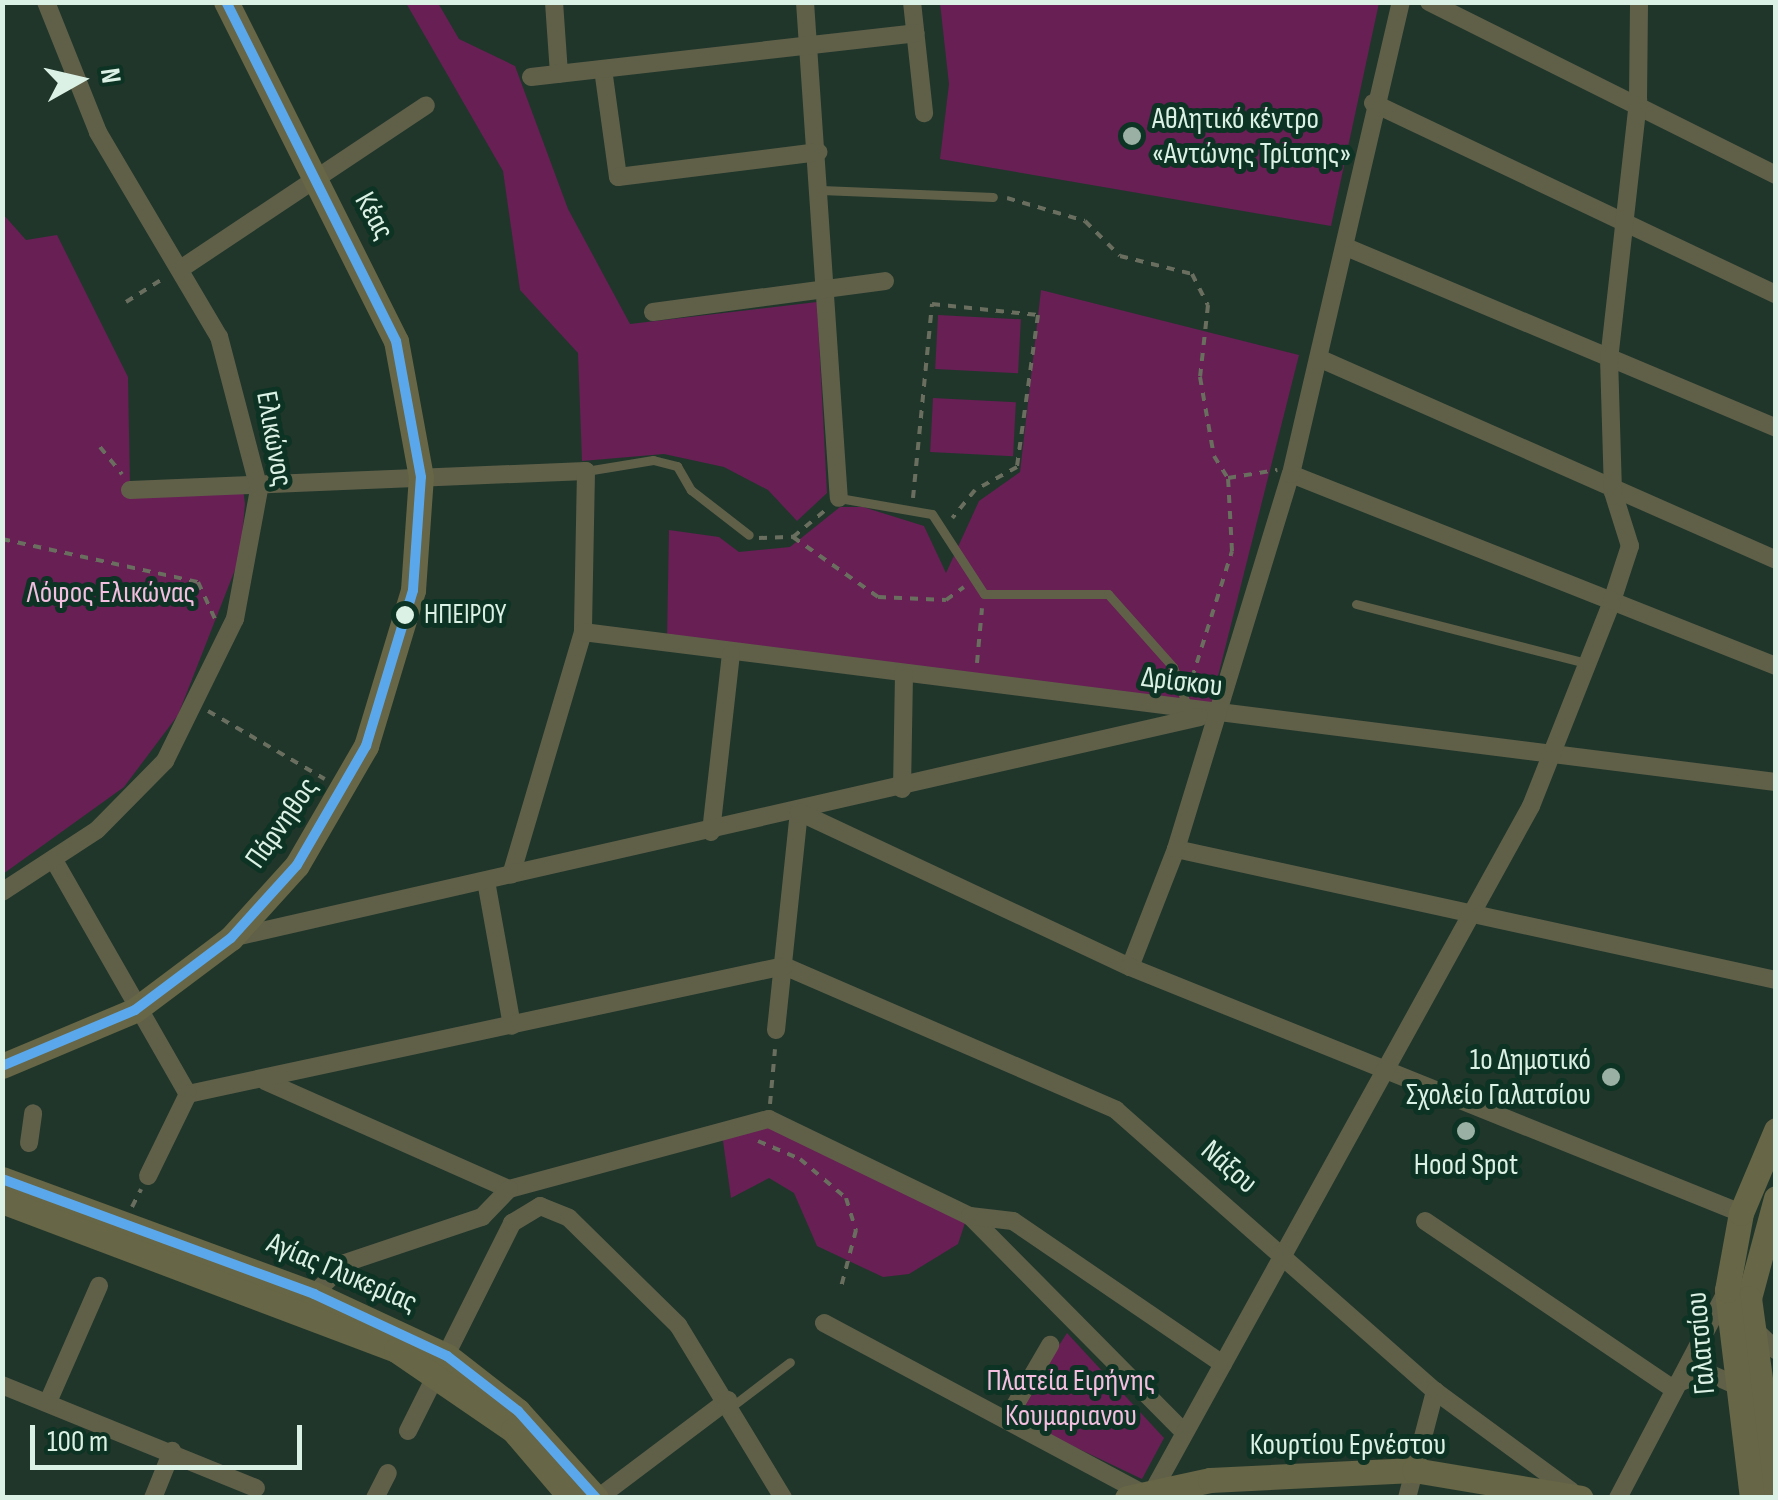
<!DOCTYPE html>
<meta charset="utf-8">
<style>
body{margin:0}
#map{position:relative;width:1778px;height:1500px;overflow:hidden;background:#20362b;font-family:"Sofia Sans Condensed",sans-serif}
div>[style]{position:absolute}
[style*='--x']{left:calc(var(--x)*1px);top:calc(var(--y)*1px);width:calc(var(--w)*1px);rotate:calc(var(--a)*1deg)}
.green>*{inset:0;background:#671f54;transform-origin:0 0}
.path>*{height:4px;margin-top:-2px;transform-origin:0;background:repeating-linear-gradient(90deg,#696e5e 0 8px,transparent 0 16px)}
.lane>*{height:9px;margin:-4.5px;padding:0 4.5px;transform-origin:4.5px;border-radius:4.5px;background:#606049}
.street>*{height:18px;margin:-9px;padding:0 9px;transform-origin:9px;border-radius:9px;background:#606049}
.secondary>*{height:25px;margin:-12.5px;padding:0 12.5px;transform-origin:12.5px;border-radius:12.5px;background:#676646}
.bus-1>*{height:10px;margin:-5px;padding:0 5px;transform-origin:5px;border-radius:5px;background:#5aa8eb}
.dots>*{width:28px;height:28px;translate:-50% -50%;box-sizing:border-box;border:5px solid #0c3323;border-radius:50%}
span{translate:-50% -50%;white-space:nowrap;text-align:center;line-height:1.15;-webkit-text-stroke:10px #0c3323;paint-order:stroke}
.bus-label{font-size:28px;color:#dcf1e5}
.left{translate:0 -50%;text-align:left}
.poi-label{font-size:30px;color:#dcf1e5}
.right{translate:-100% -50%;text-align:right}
.street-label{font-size:30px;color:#dcf1e5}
.park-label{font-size:30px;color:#f3bedf}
.frame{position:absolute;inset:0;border:5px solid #dcf1e5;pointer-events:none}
.north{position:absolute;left:30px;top:30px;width:100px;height:100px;-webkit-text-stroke:8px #0c3323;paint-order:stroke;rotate:82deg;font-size:28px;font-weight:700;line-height:40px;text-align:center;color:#dcf1e5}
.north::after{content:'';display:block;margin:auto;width:35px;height:45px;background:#dcf1e5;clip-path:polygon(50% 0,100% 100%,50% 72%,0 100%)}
.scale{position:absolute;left:30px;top:1425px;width:272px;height:45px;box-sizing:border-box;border:5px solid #dcf1e5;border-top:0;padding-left:12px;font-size:30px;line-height:35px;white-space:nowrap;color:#dcf1e5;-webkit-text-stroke:8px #0c3323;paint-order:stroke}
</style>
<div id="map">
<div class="green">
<i style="clip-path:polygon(406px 3px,438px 3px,459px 39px,515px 66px,568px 209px,630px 324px,817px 302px,827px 493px,797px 521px,768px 490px,724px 467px,664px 454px,582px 461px,578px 353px,520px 290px,503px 171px)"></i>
<i style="clip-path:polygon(940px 3px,1379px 3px,1331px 226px,940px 159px,949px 84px)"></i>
<i style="clip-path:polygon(2px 213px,26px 240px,57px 235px,128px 377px,130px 485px,242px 480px,245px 504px,240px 557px,178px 715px,124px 787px,3px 874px)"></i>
<i style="clip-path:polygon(1041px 290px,1299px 355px,1211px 704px,667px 639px,669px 530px,719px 537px,739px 552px,790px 547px,840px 507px,863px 507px,924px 526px,946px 573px,979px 501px,1020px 472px)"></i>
<i style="left:938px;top:315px;width:83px;height:54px;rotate:3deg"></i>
<i style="left:933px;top:398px;width:83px;height:54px;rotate:3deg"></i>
<i style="clip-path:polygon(765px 1125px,966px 1220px,958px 1244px,909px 1274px,883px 1277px,817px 1246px,794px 1193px,769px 1178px,731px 1198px,722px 1134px)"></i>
<i style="clip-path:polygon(1067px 1333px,1164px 1438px,1142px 1479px,1012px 1417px)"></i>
</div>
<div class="path">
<i style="--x:1007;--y:198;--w:81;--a:16.4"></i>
<i style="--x:1085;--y:221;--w:49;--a:45"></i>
<i style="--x:1120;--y:256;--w:74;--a:14"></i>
<i style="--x:1192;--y:274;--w:35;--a:63"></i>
<i style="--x:1208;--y:305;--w:72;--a:96.3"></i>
<i style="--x:1200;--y:377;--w:80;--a:80"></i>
<i style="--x:1214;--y:456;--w:26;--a:58"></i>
<i style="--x:126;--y:302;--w:45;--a:-32.3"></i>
<i style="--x:100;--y:447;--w:35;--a:51"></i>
<i style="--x:913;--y:498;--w:195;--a:-84.4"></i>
<i style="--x:932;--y:304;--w:107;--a:5.9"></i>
<i style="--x:1038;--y:315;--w:153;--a:97.9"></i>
<i style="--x:1017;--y:467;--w:48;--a:151.3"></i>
<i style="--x:975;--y:490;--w:36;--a:129"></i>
<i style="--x:793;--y:537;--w:104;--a:35.2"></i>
<i style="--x:878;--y:597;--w:68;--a:2.5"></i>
<i style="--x:946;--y:600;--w:22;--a:-36"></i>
<i style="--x:759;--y:538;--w:34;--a:-2"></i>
<i style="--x:793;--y:537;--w:45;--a:-39.6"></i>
<i style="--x:2;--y:539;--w:201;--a:12.4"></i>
<i style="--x:198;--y:582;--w:41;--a:65.3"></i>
<i style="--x:977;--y:663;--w:55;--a:-84.8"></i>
<i style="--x:1192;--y:678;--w:133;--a:-72.5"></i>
<i style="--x:1232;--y:551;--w:73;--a:-93.1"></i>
<i style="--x:1228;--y:478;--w:50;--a:-9.3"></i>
<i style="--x:208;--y:711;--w:135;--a:30.2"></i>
<i style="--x:770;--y:1104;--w:55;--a:-84.8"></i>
<i style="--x:758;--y:1141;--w:46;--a:23.2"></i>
<i style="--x:800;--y:1159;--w:60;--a:40.3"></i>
<i style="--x:846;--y:1198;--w:34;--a:73"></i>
<i style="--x:856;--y:1230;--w:59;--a:104.7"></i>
<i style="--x:132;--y:1207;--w:20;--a:-63"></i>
</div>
<div class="lane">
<i style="--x:821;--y:190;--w:172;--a:2.3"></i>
<i style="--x:586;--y:471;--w:68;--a:-9.3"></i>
<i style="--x:653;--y:460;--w:25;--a:14"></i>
<i style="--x:677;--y:466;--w:28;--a:60"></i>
<i style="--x:691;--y:490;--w:73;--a:37.8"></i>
<i style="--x:839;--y:498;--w:94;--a:9.8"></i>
<i style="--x:932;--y:514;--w:95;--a:57"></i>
<i style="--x:984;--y:594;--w:124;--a:0"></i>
<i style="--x:1108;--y:594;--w:98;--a:48.3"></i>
<i style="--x:1173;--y:667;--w:45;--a:70.3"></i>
<i style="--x:1356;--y:604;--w:237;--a:14.4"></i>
<i style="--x:731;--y:1407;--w:74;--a:-37.3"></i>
</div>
<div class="street">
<i style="--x:554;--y:2;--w:72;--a:86"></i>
<i style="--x:805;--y:2;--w:497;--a:86.1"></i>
<i style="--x:912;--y:2;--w:112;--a:83.8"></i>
<i style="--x:1429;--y:2;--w:388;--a:26.5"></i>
<i style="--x:603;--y:69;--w:109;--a:82.1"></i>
<i style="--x:618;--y:177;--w:202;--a:-7.1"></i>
<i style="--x:531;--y:77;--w:387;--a:-6.5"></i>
<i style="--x:1373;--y:103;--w:446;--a:25.4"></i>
<i style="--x:1346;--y:247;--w:467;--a:22.8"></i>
<i style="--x:182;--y:268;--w:293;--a:-33.7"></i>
<i style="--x:653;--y:312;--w:234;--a:-7.6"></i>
<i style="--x:1323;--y:360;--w:495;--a:23.8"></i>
<i style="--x:1291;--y:474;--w:522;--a:21.6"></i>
<i style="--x:130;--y:490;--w:456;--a:-2.4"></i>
<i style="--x:586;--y:471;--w:161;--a:91.1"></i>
<i style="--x:583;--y:632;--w:253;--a:106.5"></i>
<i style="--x:583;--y:632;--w:1202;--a:7.17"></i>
<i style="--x:902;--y:789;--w:116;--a:-89"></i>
<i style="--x:711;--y:832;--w:179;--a:-83.6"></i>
<i style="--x:1176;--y:849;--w:614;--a:12.32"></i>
<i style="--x:55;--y:862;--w:267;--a:60.2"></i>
<i style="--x:486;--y:881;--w:147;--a:79.8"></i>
<i style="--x:2;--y:892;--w:113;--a:-33.1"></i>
<i style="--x:97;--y:830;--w:97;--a:-45.4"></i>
<i style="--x:165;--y:761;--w:158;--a:-63.8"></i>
<i style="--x:235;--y:619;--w:132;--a:-79.5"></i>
<i style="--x:259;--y:489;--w:157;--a:-104.7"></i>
<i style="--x:219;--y:337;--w:238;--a:-120.6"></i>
<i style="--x:98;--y:132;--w:140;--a:-111.8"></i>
<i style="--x:231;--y:938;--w:994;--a:-12.85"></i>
<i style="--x:784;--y:966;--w:362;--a:23.4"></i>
<i style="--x:1116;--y:1110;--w:425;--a:41.4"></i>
<i style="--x:1435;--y:1391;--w:169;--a:36.3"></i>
<i style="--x:1130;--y:967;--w:127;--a:-68.7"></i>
<i style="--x:1176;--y:849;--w:392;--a:-73"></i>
<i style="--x:1291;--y:474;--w:485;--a:-76.9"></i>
<i style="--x:776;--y:1030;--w:219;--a:-84"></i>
<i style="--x:799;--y:812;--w:365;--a:25.1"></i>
<i style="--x:1130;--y:967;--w:659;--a:21.93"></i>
<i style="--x:265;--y:1081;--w:267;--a:23.9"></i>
<i style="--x:188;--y:1094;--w:610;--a:-12.12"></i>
<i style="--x:29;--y:1143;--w:30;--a:-82"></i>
<i style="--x:148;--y:1176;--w:91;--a:-64"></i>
<i style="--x:509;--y:1189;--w:269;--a:-15.1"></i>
<i style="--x:769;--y:1119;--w:223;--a:25.8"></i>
<i style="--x:970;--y:1216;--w:305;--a:45.3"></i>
<i style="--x:970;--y:1216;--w:43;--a:6.6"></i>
<i style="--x:1013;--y:1221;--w:254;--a:34.3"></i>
<i style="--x:1425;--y:1221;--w:298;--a:34.1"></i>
<i style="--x:314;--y:1294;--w:44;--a:-45"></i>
<i style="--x:345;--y:1263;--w:145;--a:-18.6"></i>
<i style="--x:482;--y:1217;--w:39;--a:-46"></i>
<i style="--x:824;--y:1323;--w:359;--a:28.1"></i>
<i style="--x:1752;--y:1327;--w:33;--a:44"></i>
<i style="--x:1676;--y:1384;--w:32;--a:-22"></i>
<i style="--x:1706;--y:1372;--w:34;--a:24"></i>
<i style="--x:2;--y:1385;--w:274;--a:22.1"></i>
<i style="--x:48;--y:1402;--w:127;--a:-66.3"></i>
<i style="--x:1007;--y:1419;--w:86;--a:-59.8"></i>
<i style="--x:408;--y:1431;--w:233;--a:-63.4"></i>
<i style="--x:512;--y:1223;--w:33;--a:-31"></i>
<i style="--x:540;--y:1206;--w:31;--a:22"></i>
<i style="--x:569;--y:1218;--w:153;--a:44.5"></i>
<i style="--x:678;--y:1325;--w:202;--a:58.7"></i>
<i style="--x:1154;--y:1489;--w:780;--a:-61.1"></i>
<i style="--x:1531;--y:806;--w:220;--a:-68.4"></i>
<i style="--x:1612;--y:601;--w:58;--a:-71.9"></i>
<i style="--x:1630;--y:546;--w:57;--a:-107.5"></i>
<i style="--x:1613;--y:492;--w:132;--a:-91.7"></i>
<i style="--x:1609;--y:360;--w:262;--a:-83.6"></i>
<i style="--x:1638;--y:100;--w:98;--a:-89.4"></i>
<i style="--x:153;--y:1498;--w:51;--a:-68"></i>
<i style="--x:375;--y:1498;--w:28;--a:-63"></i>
<i style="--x:598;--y:1498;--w:163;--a:-37"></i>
<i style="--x:1407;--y:1498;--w:111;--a:-75.3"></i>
<i style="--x:1618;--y:1498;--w:235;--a:-62.3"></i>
</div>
<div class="secondary">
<i style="--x:2;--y:1066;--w:144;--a:-22.8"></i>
<i style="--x:135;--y:1010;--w:120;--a:-36.9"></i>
<i style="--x:231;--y:938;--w:98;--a:-47.9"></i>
<i style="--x:297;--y:865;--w:138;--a:-59.9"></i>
<i style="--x:366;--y:746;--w:163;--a:-73.2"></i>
<i style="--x:413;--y:590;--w:113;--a:-86"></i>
<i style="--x:421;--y:477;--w:138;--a:-100.4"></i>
<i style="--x:396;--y:341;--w:379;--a:-116.6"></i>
<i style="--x:2;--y:1179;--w:333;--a:20.2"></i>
<i style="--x:314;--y:1294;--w:147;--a:25"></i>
<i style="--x:447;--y:1356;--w:90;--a:37.8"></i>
<i style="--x:518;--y:1411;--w:117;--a:48.1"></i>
<i style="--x:1776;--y:1198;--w:104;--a:105.1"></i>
<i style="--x:1749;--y:1298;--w:199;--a:82.2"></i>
<i style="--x:2;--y:1201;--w:421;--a:20.7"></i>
<i style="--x:396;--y:1350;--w:142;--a:34.4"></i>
<i style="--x:513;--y:1430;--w:89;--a:49.5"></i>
<i style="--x:1127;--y:1498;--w:85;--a:-12.2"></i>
<i style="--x:1210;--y:1480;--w:204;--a:-2.8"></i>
<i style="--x:1414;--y:1470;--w:169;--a:9.5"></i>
<i style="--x:1752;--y:1498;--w:209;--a:-96.9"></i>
<i style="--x:1727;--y:1290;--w:78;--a:-79.7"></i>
<i style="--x:1741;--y:1213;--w:90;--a:-67.1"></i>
</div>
<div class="bus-1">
<i style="--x:2;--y:1066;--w:144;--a:-22.8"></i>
<i style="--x:135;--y:1010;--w:120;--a:-36.9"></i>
<i style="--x:231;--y:938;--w:98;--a:-47.9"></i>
<i style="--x:297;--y:865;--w:138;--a:-59.9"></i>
<i style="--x:366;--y:746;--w:163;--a:-73.2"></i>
<i style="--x:413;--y:590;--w:113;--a:-86"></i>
<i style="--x:421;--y:477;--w:138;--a:-100.4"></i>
<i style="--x:396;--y:341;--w:379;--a:-116.6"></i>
<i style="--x:2;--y:1179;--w:333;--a:20.2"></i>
<i style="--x:314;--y:1294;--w:147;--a:25"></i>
<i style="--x:447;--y:1356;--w:90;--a:37.8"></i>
<i style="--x:518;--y:1411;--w:117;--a:48.1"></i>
</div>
<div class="dots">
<i style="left:1132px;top:136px;background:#9ab0a4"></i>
<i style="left:405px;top:615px;background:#dcf1e5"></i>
<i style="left:1611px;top:1077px;background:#9ab0a4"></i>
<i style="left:1466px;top:1131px;background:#9ab0a4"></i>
</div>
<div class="bus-label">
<span class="left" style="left:424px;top:615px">ΗΠΕΙΡΟΥ</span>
</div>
<div class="poi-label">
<span class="left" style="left:1152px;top:136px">Αθλητικό κέντρο<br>«Αντώνης Τρίτσης»</span>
<span class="right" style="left:1591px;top:1077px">1ο Δημοτικό<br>Σχολείο Γαλατσίου</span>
<span style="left:1466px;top:1165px">Hood Spot</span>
</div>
<div class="street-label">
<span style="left:374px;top:216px;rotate:61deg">Κέας</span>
<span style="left:274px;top:439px;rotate:80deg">Ελικώνος</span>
<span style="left:1182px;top:682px;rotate:7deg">Δρίσκου</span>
<span style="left:282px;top:823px;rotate:-55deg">Πάρνηθος</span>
<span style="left:1229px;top:1167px;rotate:41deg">Νάξου</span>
<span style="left:342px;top:1273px;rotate:23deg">Αγίας Γλυκερίας</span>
<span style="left:1701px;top:1343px;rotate:-95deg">Γαλατσίου</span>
<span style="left:1348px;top:1445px">Κουρτίου Ερνέστου</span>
</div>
<div class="park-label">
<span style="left:111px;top:593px">Λόφος Ελικώνας</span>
<span style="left:1071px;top:1398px">Πλατεία Ειρήνης<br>Κουμαριανου</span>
</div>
<div class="frame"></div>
<div class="north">N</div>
<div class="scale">100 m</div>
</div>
